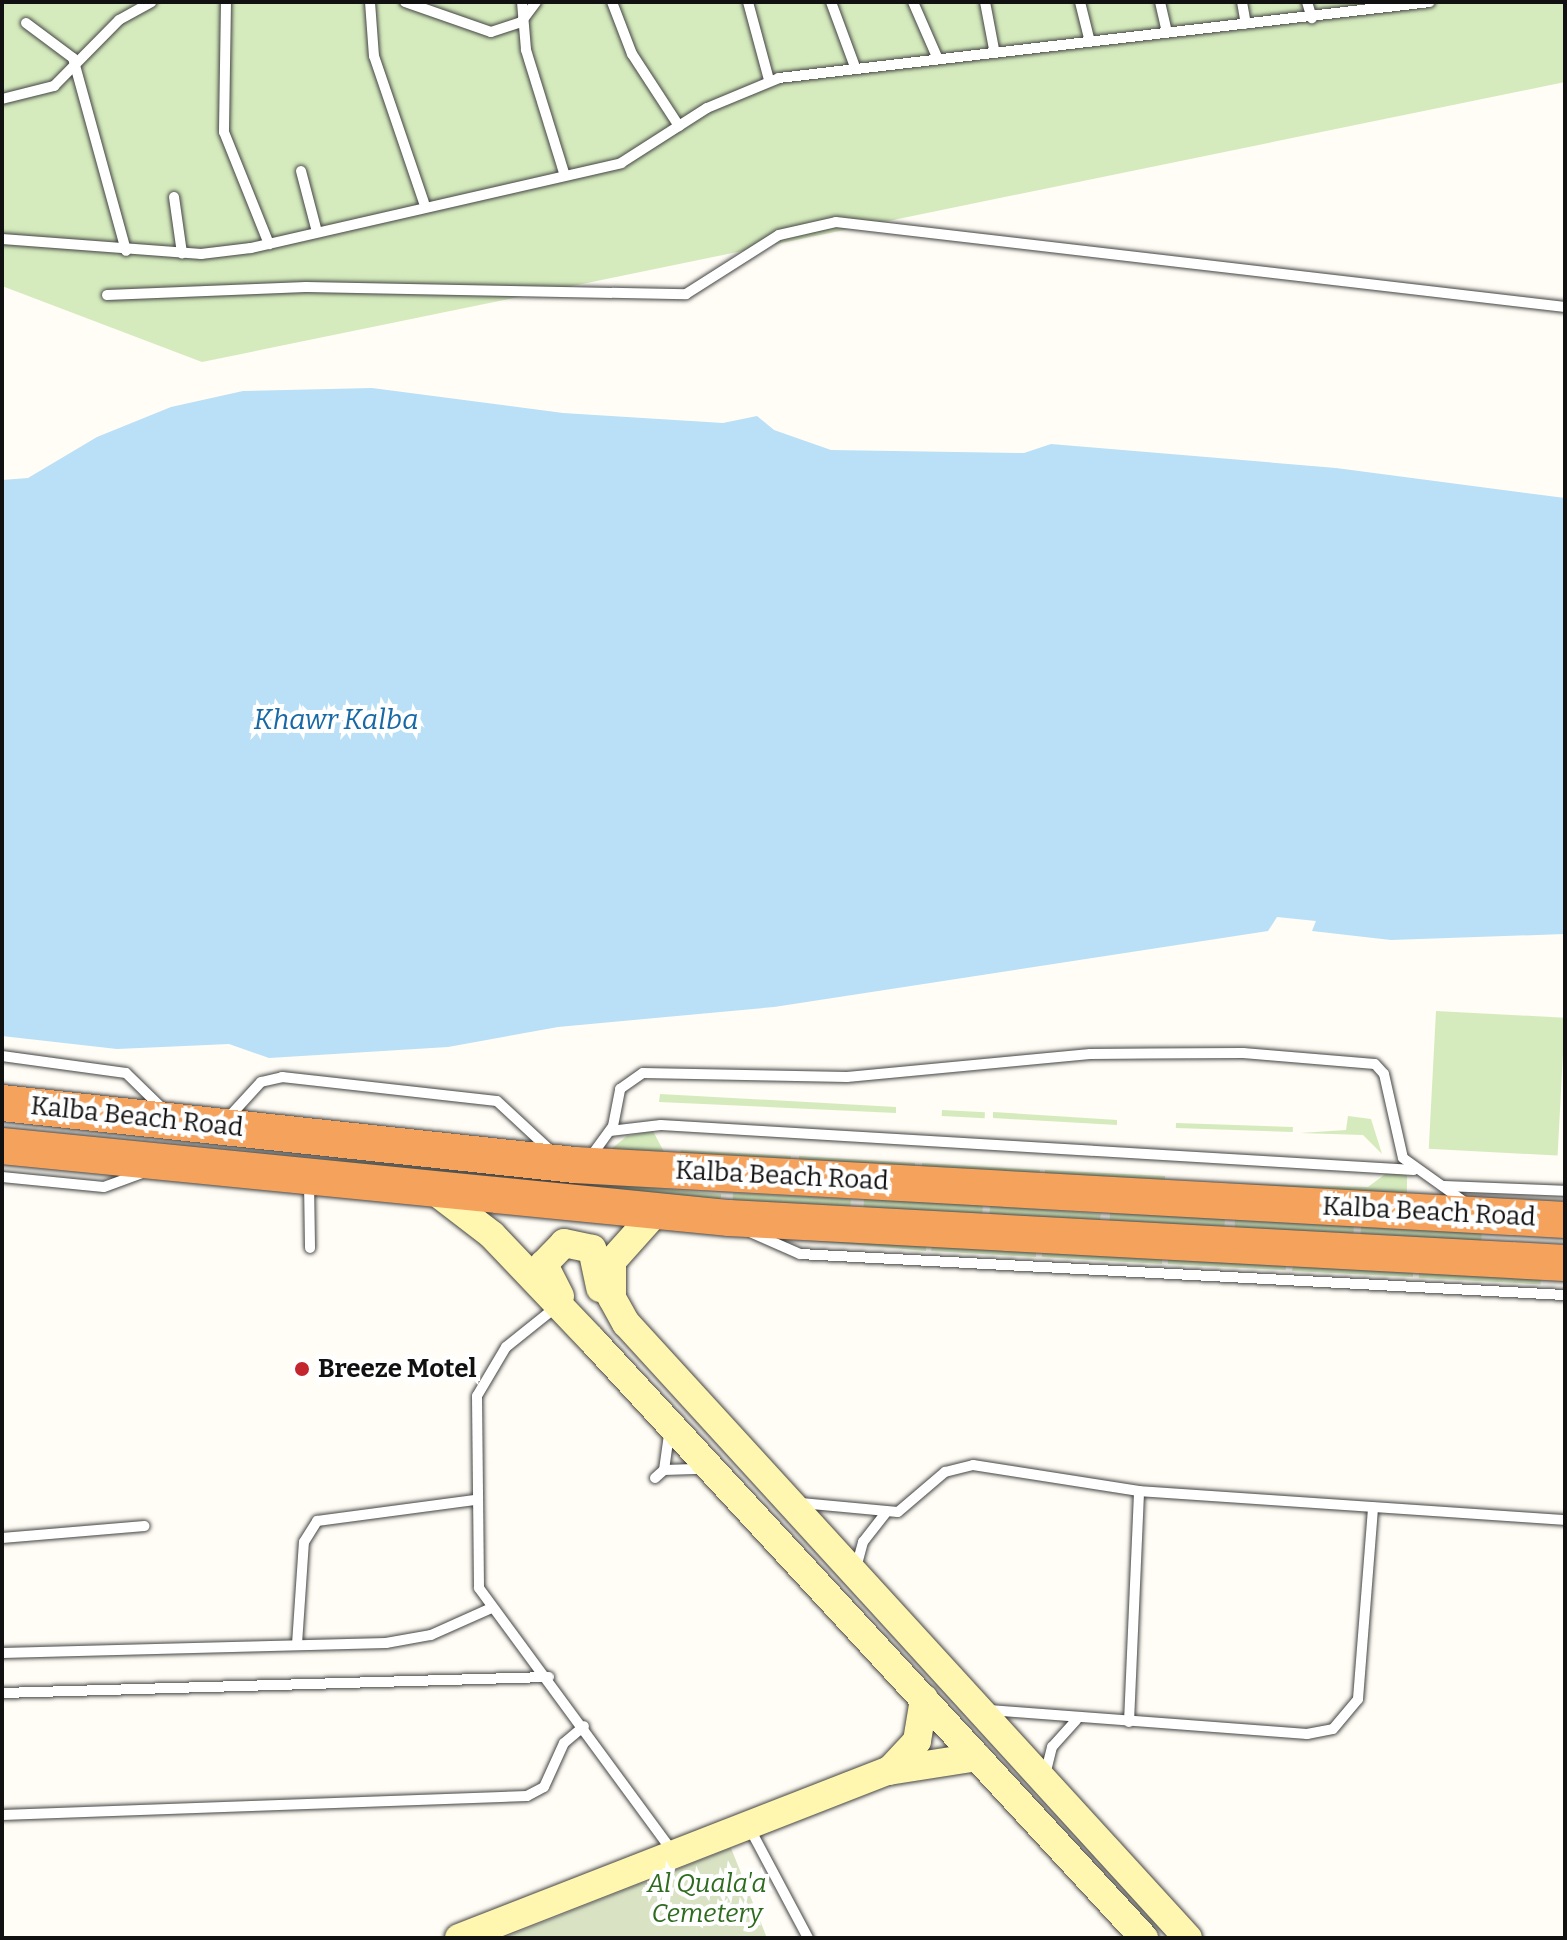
<!DOCTYPE html>
<style>
body{margin:0}
#map{position:relative;width:1567px;height:1940px;overflow:hidden;background:#fffdf5;font-family:Bitter,serif}
div>[style]{position:absolute}
[style*='--x']{left:calc(var(--x)*1px);top:calc(var(--y)*1px);width:calc(var(--w)*1px);rotate:calc(var(--a)*1deg)}
.green>*{inset:0;background:#d5ebbd;transform-origin:0 0}
.cemetery>*{inset:0;background:#d9e3c4}
.water>*{inset:0;background:#b9e0f7}
.roads{filter:drop-shadow(0 0 2px #444) drop-shadow(0 0 2px #444)}
.lane>*{height:10px;margin:-5px;padding:0 5px;transform-origin:5px;border-radius:5px;background:#fff}
.secondary>*{height:28px;margin:-14px;padding:0 14px;transform-origin:14px;border-radius:14px;background:#fff6b0}
.highway>*{height:36px;margin:-18px;padding:0 18px;transform-origin:18px;border-radius:18px;background:#f5a25d}
.dots>*{width:22px;height:22px;translate:-50% -50%;box-sizing:border-box;border:4px solid #fff;border-radius:50%}
span{translate:-50% -50%;white-space:nowrap;text-align:center;line-height:1.15;-webkit-text-stroke:8px #fff;paint-order:stroke}
.street-label{font-size:26px;color:#111}
.poi-label{font-size:26px;color:#111;font-weight:700}
.left{translate:0 -50%;text-align:left}
.park-label{font-size:26px;color:#2f6b1f;font-style:italic}
.water-label{font-size:28px;color:#1768a6;font-style:italic}
.frame{position:absolute;inset:0;border:4px solid #111;pointer-events:none}
</style>
<div id="map">
<div class="green">
<i style="clip-path:polygon(2px 2px,1565px 2px,1565px 82px,202px 362px,2px 286px)"></i>
<i style="left:1436px;top:1011px;width:129px;height:138px;rotate:3deg"></i>
<i style="clip-path:polygon(660px 1094px,896px 1107px,896px 1113px,659px 1102px)"></i>
<i style="left:942px;top:1110px;width:43px;height:6px;rotate:3deg"></i>
<i style="clip-path:polygon(993px 1112px,1117px 1120px,1117px 1125px,993px 1118px)"></i>
<i style="clip-path:polygon(1348px 1116px,1371px 1119px,1382px 1154px,1363px 1135px,1300px 1133px,1346px 1130px)"></i>
<i style="left:1176px;top:1123px;width:117px;height:5px;rotate:2deg"></i>
<i style="clip-path:polygon(653px 1131px,665px 1154px,609px 1151px,627px 1136px)"></i>
<i style="clip-path:polygon(681px 1150px,791px 1156px,790px 1162px,680px 1155px)"></i>
<i style="clip-path:polygon(799px 1156px,915px 1163px,915px 1168px,799px 1162px)"></i>
<i style="left:340px;top:1159px;width:133px;height:8px;rotate:6deg"></i>
<i style="clip-path:polygon(922px 1163px,1040px 1170px,1039px 1175px,922px 1169px)"></i>
<i style="clip-path:polygon(1045px 1170px,1165px 1176px,1165px 1182px,1045px 1175px)"></i>
<i style="clip-path:polygon(1388px 1172px,1407px 1175px,1407px 1193px,1174px 1182px,1368px 1187px)"></i>
<i style="left:480px;top:1173px;width:242px;height:9px;rotate:5deg"></i>
<i style="left:733px;top:1193px;width:118px;height:8px;rotate:3deg"></i>
<i style="left:864px;top:1199px;width:119px;height:9px;rotate:3deg"></i>
<i style="left:990px;top:1206px;width:111px;height:9px;rotate:4deg"></i>
<i style="left:1110px;top:1213px;width:115px;height:8px;rotate:3deg"></i>
<i style="left:1235px;top:1220px;width:119px;height:8px;rotate:3deg"></i>
<i style="left:1361px;top:1227px;width:121px;height:8px;rotate:3deg"></i>
<i style="clip-path:polygon(794px 1239px,926px 1246px,926px 1251px)"></i>
<i style="clip-path:polygon(932px 1247px,1036px 1252px,1036px 1257px,931px 1251px)"></i>
<i style="clip-path:polygon(1042px 1253px,1162px 1259px,1162px 1264px,1042px 1257px)"></i>
<i style="left:1168px;top:1259px;width:118px;height:5px;rotate:3deg"></i>
<i style="clip-path:polygon(1293px 1266px,1413px 1273px,1413px 1277px,1292px 1271px)"></i>
<i style="left:1419px;top:1273px;width:122px;height:5px;rotate:3deg"></i>
</div>
<div class="cemetery">
<i style="clip-path:polygon(731px 1848px,767px 1938px,503px 1938px)"></i>
</div>
<div class="water">
<i style="clip-path:polygon(372px 388px,563px 413px,723px 423px,757px 416px,774px 430px,831px 450px,1024px 453px,1051px 444px,1336px 468px,1565px 498px,1565px 934px,1391px 940px,1312px 931px,1316px 921px,1277px 917px,1268px 931px,774px 1007px,558px 1027px,448px 1047px,269px 1058px,229px 1044px,117px 1049px,2px 1036px,2px 480px,28px 478px,97px 437px,171px 407px,243px 391px)"></i>
</div>
<div class="roads">
<div class="lane">
<i style="--x:226;--y:2;--w:130;--a:90.9"></i>
<i style="--x:224;--y:132;--w:121;--a:68.1"></i>
<i style="--x:370;--y:2;--w:54;--a:85.8"></i>
<i style="--x:374;--y:56;--w:155;--a:71.2"></i>
<i style="--x:405;--y:2;--w:91;--a:19.2"></i>
<i style="--x:491;--y:32;--w:32;--a:-18"></i>
<i style="--x:521;--y:22;--w:25;--a:-53"></i>
<i style="--x:522;--y:2;--w:48;--a:85.2"></i>
<i style="--x:526;--y:50;--w:129;--a:72.8"></i>
<i style="--x:612;--y:2;--w:56;--a:69"></i>
<i style="--x:632;--y:54;--w:86;--a:56.9"></i>
<i style="--x:748;--y:2;--w:81;--a:74.9"></i>
<i style="--x:831;--y:2;--w:69;--a:69.7"></i>
<i style="--x:913;--y:2;--w:60;--a:66.4"></i>
<i style="--x:985;--y:2;--w:48;--a:79.2"></i>
<i style="--x:1080;--y:2;--w:36;--a:76"></i>
<i style="--x:1160;--y:2;--w:28;--a:77"></i>
<i style="--x:1242;--y:2;--w:22;--a:80"></i>
<i style="--x:1307;--y:2;--w:17;--a:73"></i>
<i style="--x:26;--y:23;--w:59;--a:36.7"></i>
<i style="--x:73;--y:58;--w:200;--a:74.6"></i>
<i style="--x:2;--y:99;--w:54;--a:-14"></i>
<i style="--x:54;--y:86;--w:93;--a:-45.4"></i>
<i style="--x:119;--y:20;--w:37;--a:-29"></i>
<i style="--x:301;--y:171;--w:63;--a:75.3"></i>
<i style="--x:174;--y:197;--w:57;--a:81.9"></i>
<i style="--x:2;--y:239;--w:200;--a:4.3"></i>
<i style="--x:201;--y:254;--w:50;--a:-6.8"></i>
<i style="--x:251;--y:248;--w:380;--a:-12.9"></i>
<i style="--x:621;--y:163;--w:102;--a:-32.6"></i>
<i style="--x:707;--y:108;--w:78;--a:-22.6"></i>
<i style="--x:779;--y:78;--w:655;--a:-6.66"></i>
<i style="--x:107;--y:295;--w:199;--a:-2.3"></i>
<i style="--x:306;--y:287;--w:380;--a:1.1"></i>
<i style="--x:686;--y:294;--w:110;--a:-32.4"></i>
<i style="--x:779;--y:235;--w:58;--a:-12.8"></i>
<i style="--x:836;--y:222;--w:734;--a:6.65"></i>
<i style="--x:2;--y:1056;--w:125;--a:7.8"></i>
<i style="--x:126;--y:1073;--w:56;--a:44.3"></i>
<i style="--x:228;--y:1118;--w:49;--a:-47.5"></i>
<i style="--x:261;--y:1082;--w:22;--a:-13"></i>
<i style="--x:282;--y:1077;--w:216;--a:6.4"></i>
<i style="--x:497;--y:1101;--w:75;--a:42.8"></i>
<i style="--x:610;--y:1131;--w:51;--a:-6.7"></i>
<i style="--x:661;--y:1125;--w:754;--a:3.42"></i>
<i style="--x:589;--y:1159;--w:41;--a:-54"></i>
<i style="--x:613;--y:1126;--w:38;--a:-79"></i>
<i style="--x:620;--y:1089;--w:28;--a:-35"></i>
<i style="--x:643;--y:1073;--w:204;--a:1.1"></i>
<i style="--x:847;--y:1077;--w:244;--a:-5.4"></i>
<i style="--x:1090;--y:1054;--w:153;--a:-0.4"></i>
<i style="--x:1243;--y:1053;--w:132;--a:4.8"></i>
<i style="--x:1375;--y:1064;--w:13;--a:48"></i>
<i style="--x:1384;--y:1074;--w:86;--a:77.3"></i>
<i style="--x:1403;--y:1158;--w:77;--a:35.5"></i>
<i style="--x:2;--y:1177;--w:102;--a:5.6"></i>
<i style="--x:104;--y:1187;--w:47;--a:-20"></i>
<i style="--x:309;--y:1182;--w:66;--a:89.1"></i>
<i style="--x:1443;--y:1186;--w:122;--a:2.3"></i>
<i style="--x:743;--y:1229;--w:62;--a:23.7"></i>
<i style="--x:800;--y:1254;--w:766;--a:3.07"></i>
<i style="--x:556;--y:1307;--w:64;--a:141.3"></i>
<i style="--x:506;--y:1347;--w:57;--a:120.6"></i>
<i style="--x:477;--y:1396;--w:192;--a:89.4"></i>
<i style="--x:479;--y:1588;--w:326;--a:53.7"></i>
<i style="--x:664;--y:1470;--w:37;--a:-82"></i>
<i style="--x:655;--y:1478;--w:12;--a:-42"></i>
<i style="--x:664;--y:1470;--w:38;--a:-2"></i>
<i style="--x:801;--y:1503;--w:97;--a:5.3"></i>
<i style="--x:898;--y:1512;--w:62;--a:-40.4"></i>
<i style="--x:945;--y:1472;--w:29;--a:-14"></i>
<i style="--x:973;--y:1465;--w:168;--a:8.9"></i>
<i style="--x:1139;--y:1491;--w:427;--a:3.9"></i>
<i style="--x:2;--y:1538;--w:143;--a:-4.8"></i>
<i style="--x:856;--y:1568;--w:27;--a:-75"></i>
<i style="--x:863;--y:1542;--w:36;--a:-52"></i>
<i style="--x:297;--y:1644;--w:102;--a:-86.1"></i>
<i style="--x:304;--y:1542;--w:25;--a:-58"></i>
<i style="--x:317;--y:1521;--w:159;--a:-7.6"></i>
<i style="--x:2;--y:1653;--w:384;--a:-1.5"></i>
<i style="--x:386;--y:1643;--w:46;--a:-10.1"></i>
<i style="--x:431;--y:1635;--w:64;--a:-24.1"></i>
<i style="--x:2;--y:1693;--w:547;--a:-1.68"></i>
<i style="--x:989;--y:1710;--w:319;--a:4.3"></i>
<i style="--x:1307;--y:1734;--w:26;--a:-11"></i>
<i style="--x:1333;--y:1729;--w:39;--a:-50"></i>
<i style="--x:1358;--y:1699;--w:192;--a:-85.5"></i>
<i style="--x:1129;--y:1722;--w:231;--a:-87.5"></i>
<i style="--x:1045;--y:1775;--w:29;--a:-76"></i>
<i style="--x:1052;--y:1747;--w:36;--a:-48"></i>
<i style="--x:2;--y:1815;--w:525;--a:-2.07"></i>
<i style="--x:527;--y:1796;--w:19;--a:-28"></i>
<i style="--x:544;--y:1787;--w:48;--a:-65.6"></i>
<i style="--x:564;--y:1743;--w:26;--a:-40"></i>
<i style="--x:749;--y:1827;--w:126;--a:62"></i>
</div>
<div class="secondary">
<i style="--x:436;--y:1192;--w:71;--a:37.5"></i>
<i style="--x:492;--y:1235;--w:145;--a:46.4"></i>
<i style="--x:592;--y:1340;--w:814;--a:47.29"></i>
<i style="--x:656;--y:1212;--w:66;--a:131.9"></i>
<i style="--x:612;--y:1261;--w:37;--a:90"></i>
<i style="--x:612;--y:1298;--w:29;--a:61"></i>
<i style="--x:626;--y:1323;--w:833;--a:47.58"></i>
<i style="--x:560;--y:1296;--w:36;--a:-117"></i>
<i style="--x:544;--y:1264;--w:29;--a:-46"></i>
<i style="--x:564;--y:1243;--w:29;--a:12"></i>
<i style="--x:592;--y:1249;--w:40;--a:78"></i>
<i style="--x:889;--y:1771;--w:41;--a:-47"></i>
<i style="--x:917;--y:1741;--w:43;--a:-80.5"></i>
<i style="--x:459;--y:1938;--w:460;--a:-21.3"></i>
<i style="--x:888;--y:1771;--w:90;--a:-8.9"></i>
</div>
<div class="highway">
<i style="--x:2;--y:1103;--w:576;--a:6.18"></i>
<i style="--x:575;--y:1165;--w:992;--a:3.18"></i>
<i style="--x:2;--y:1146;--w:731;--a:5.66"></i>
<i style="--x:729;--y:1218;--w:837;--a:3.08"></i>
</div>
</div>
<div class="dots">
<i style="left:302px;top:1369px;background:#c4262e"></i>
</div>
<div class="street-label">
<span style="left:137px;top:1117px;rotate:6deg">Kalba Beach Road</span>
<span style="left:782px;top:1176px;rotate:3deg">Kalba Beach Road</span>
<span style="left:1429px;top:1212px;rotate:3deg">Kalba Beach Road</span>
</div>
<div class="poi-label">
<span class="left" style="left:318px;top:1369px">Breeze Motel</span>
</div>
<div class="park-label">
<span style="left:707px;top:1899px">Al Quala'a<br>Cemetery</span>
</div>
<div class="water-label">
<span style="left:336px;top:720px">Khawr Kalba</span>
</div>
<div class="frame"></div>
</div>
